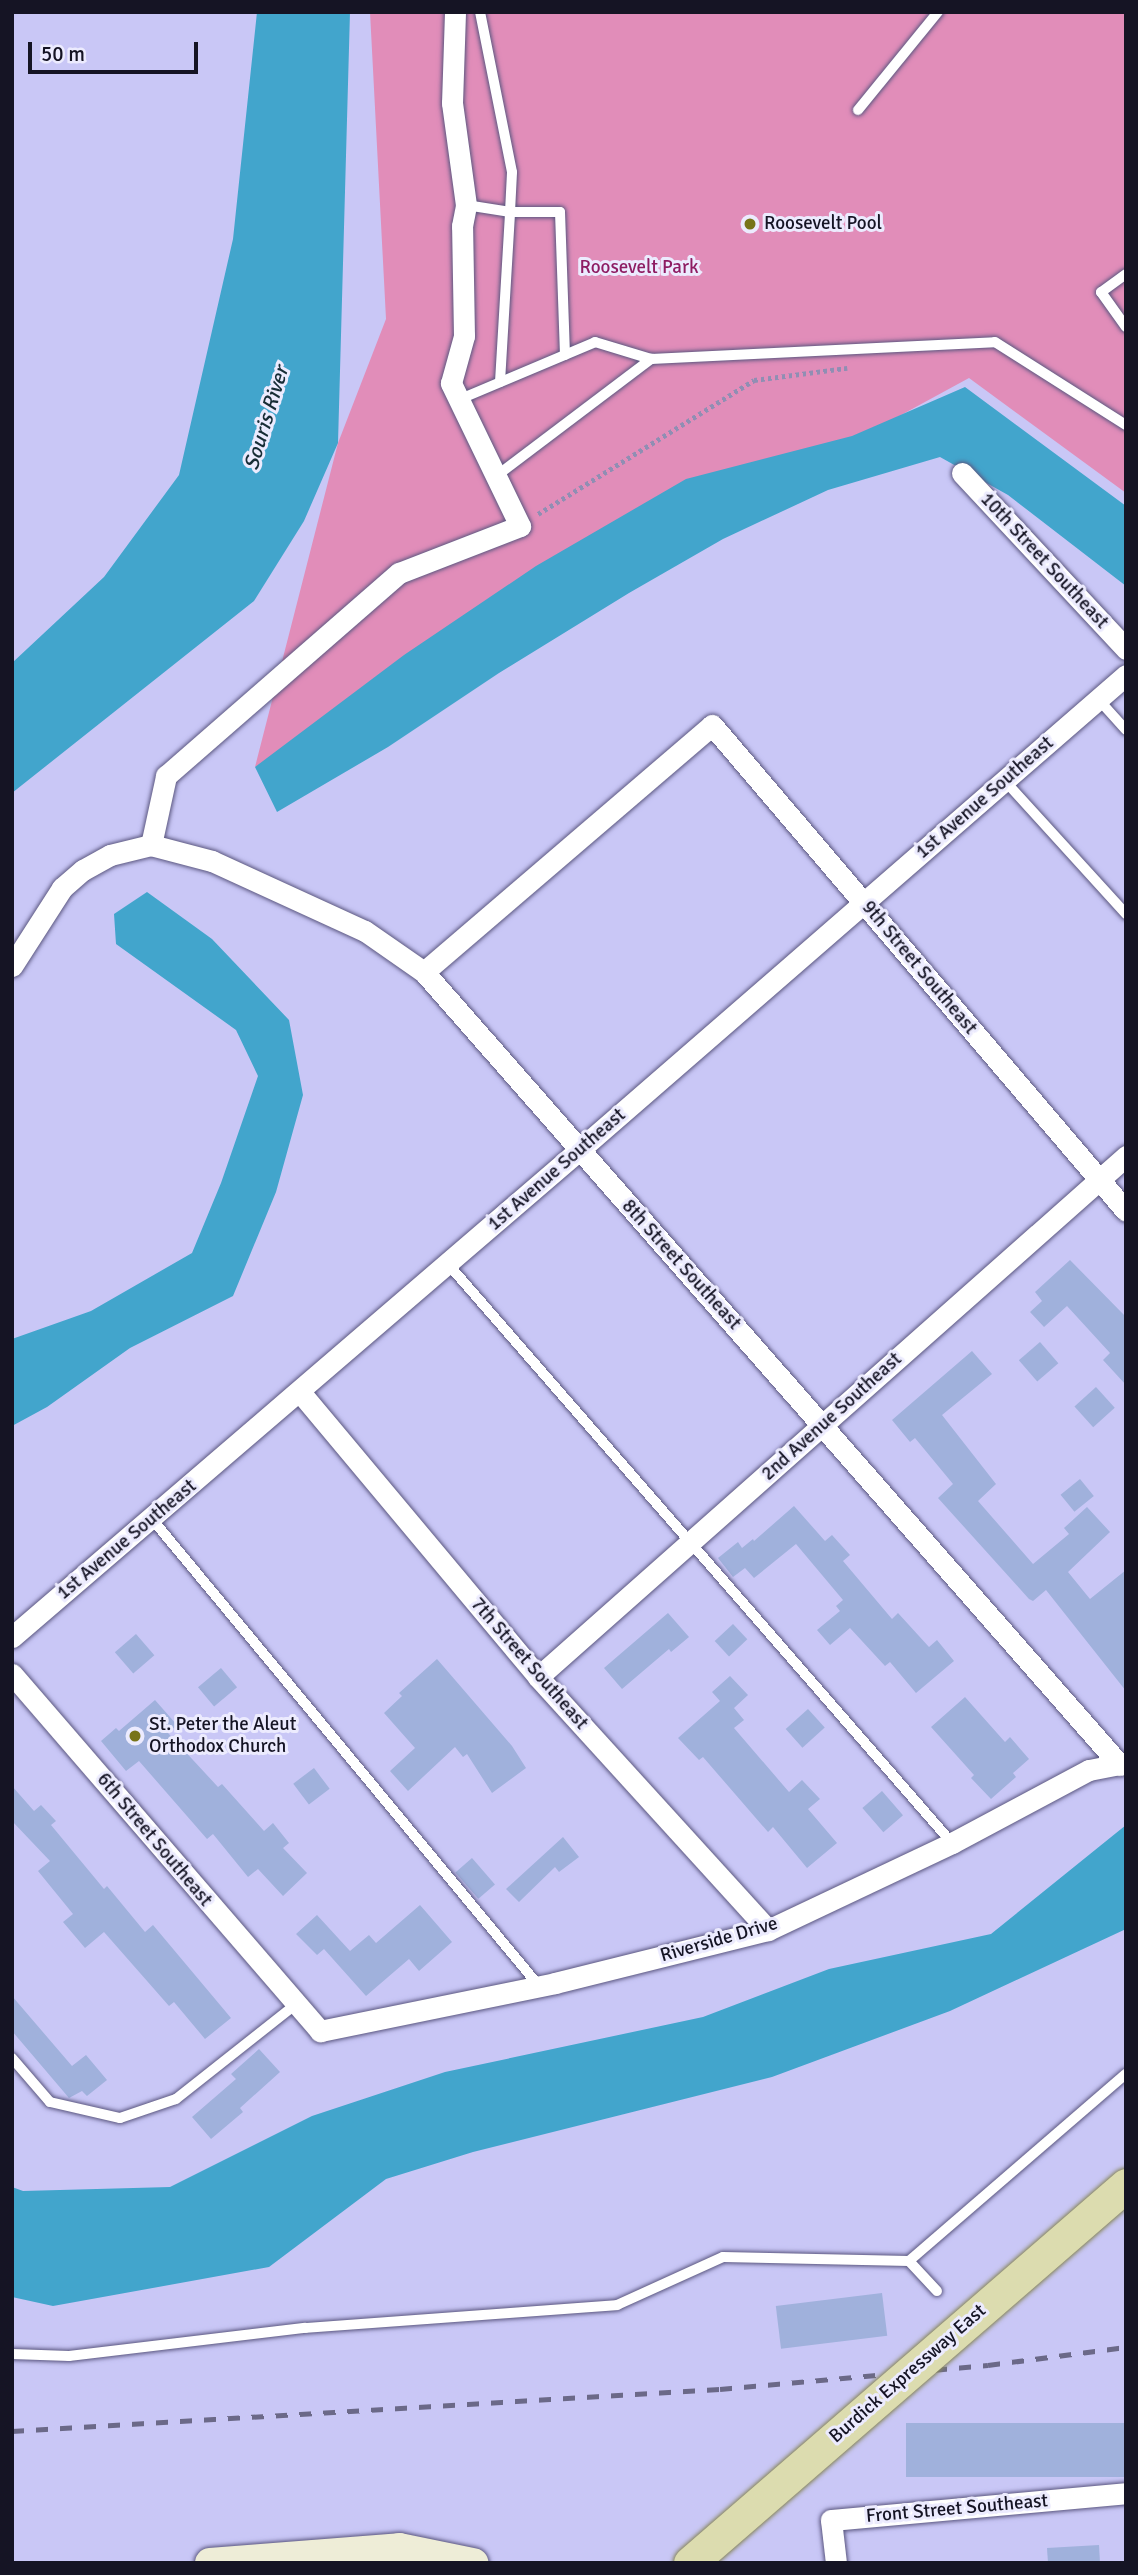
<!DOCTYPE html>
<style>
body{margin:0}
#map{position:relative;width:1138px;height:2575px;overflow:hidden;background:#c9c7f6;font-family:Signika,sans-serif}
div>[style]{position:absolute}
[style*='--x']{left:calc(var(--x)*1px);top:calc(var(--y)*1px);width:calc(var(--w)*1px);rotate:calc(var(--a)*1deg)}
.green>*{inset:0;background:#e18db9}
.water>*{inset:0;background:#42a5cc}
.building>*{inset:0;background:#a0b1dc;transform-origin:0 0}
.path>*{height:4.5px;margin-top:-2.25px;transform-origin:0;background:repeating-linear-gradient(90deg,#908eb3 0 3.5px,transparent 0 7px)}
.roads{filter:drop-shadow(0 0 2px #5b5780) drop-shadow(0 0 2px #5b5780)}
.lane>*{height:10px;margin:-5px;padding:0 5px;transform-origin:5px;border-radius:5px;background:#fff}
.street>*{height:21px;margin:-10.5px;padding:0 10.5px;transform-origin:10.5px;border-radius:10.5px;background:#fff}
.secondary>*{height:30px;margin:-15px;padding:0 15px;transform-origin:15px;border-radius:15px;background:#eeedd7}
.rail>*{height:5px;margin-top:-2.5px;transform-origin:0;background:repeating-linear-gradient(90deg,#6b6988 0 12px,transparent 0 24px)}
.bridges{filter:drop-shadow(0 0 2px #87865b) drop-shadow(0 0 2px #87865b)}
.primary-bridge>*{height:33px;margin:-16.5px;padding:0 16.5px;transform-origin:16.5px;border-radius:16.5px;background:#dcdcaf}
.dots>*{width:19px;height:19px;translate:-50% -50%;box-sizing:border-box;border:4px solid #ecebfe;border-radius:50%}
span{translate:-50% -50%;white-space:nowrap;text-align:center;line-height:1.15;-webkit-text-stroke:6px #ecebfe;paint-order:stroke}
.poi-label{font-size:19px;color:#151424}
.left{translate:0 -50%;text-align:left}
.park-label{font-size:19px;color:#8e1c63}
.street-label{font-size:19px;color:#151424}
.water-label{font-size:21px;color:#172d36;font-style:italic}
.frame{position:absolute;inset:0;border:14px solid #151424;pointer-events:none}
.scale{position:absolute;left:28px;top:42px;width:170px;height:32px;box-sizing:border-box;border:4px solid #151424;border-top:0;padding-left:9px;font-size:21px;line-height:24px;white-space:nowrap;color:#151424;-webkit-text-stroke:5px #ecebfe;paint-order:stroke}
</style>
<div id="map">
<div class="green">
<i style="clip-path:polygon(370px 12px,1126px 12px,1126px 493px,969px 378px,255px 767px,338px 443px,386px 319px)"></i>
</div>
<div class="water">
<i style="clip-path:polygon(257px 12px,350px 12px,338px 443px,304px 521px,254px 601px,12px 793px,12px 663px,104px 577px,179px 475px,233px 239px)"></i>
<i style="clip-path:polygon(965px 387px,1126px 506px,1126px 586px,1008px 495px,940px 457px,828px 490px,723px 539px,629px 593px,499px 673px,388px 747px,277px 812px,255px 767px,404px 655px,536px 566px,686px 479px,852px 436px)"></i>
<i style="clip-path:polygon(147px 892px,212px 939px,289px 1020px,303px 1095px,276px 1192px,233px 1296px,130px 1348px,47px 1407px,12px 1426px,12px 1339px,91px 1311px,192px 1253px,221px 1183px,258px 1076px,236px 1030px,116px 944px,114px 914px)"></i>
<i style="clip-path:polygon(1126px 1825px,1126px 1929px,950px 2011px,772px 2077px,473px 2152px,386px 2179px,269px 2267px,53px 2306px,12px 2297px,12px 2187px,23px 2191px,170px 2187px,312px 2116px,445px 2072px,703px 2017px,829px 1969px,991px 1934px)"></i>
</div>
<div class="building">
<i style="clip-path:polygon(1070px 1260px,1126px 1317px,1126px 1385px,1103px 1360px,1110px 1353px,1067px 1306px,1044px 1327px,1030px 1312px,1042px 1301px,1035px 1292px)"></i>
<i style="left:1040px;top:1342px;width:28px;height:28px;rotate:49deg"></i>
<i style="clip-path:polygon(972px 1351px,992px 1374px,942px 1415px,996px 1484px,978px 1501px,1033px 1564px,1069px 1534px,1064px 1528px,1087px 1507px,1110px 1532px,1068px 1572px,1090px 1599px,1126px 1570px,1126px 1691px,1046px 1590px,1033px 1601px,1029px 1599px,938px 1498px,953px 1484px,915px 1438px,910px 1442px,892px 1420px)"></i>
<i style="left:1096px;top:1387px;width:28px;height:29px;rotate:48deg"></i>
<i style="left:1080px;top:1479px;width:22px;height:25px;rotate:51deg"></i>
<i style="clip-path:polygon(794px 1506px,825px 1541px,832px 1535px,850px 1555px,843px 1561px,892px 1619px,898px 1613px,929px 1647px,937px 1640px,954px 1661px,916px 1693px,890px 1662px,885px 1666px,850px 1628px,830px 1645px,817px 1630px,840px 1611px,836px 1606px,843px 1600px,796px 1544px,754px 1578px,745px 1568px,733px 1577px,718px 1558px,738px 1542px,742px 1548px,753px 1539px,754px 1541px)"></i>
<i style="clip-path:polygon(668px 1613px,689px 1637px,671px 1652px,669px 1649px,622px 1689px,604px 1668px)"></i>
<i style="left:733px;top:1624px;width:21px;height:25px;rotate:47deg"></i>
<i style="left:136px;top:1634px;width:28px;height:28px;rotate:49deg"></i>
<i style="clip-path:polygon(437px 1659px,512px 1746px,526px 1768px,492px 1793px,467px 1754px,463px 1757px,455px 1747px,408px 1791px,390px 1771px,415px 1748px,384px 1713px,402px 1696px,399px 1693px)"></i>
<i style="left:221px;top:1668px;width:25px;height:30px;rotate:50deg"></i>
<i style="clip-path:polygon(730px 1676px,748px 1695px,734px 1708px,744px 1720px,734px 1728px,789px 1792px,802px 1780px,820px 1799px,808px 1809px,837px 1843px,807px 1868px,773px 1827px,768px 1832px,703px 1757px,699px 1760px,678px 1738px,720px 1701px,712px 1692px)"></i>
<i style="clip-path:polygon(965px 1697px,1005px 1742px,1010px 1737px,1029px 1759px,1013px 1773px,1016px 1777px,991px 1799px,971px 1778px,974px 1775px,931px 1727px)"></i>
<i style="clip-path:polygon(155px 1700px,177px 1725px,168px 1733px,218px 1787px,222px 1784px,264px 1831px,273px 1823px,289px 1843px,283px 1848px,307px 1873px,283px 1896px,258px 1869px,248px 1877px,213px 1834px,207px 1839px,139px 1761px,126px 1771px,101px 1741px,116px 1728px,119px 1731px)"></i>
<i style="left:808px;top:1709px;width:25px;height:30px;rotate:48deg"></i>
<i style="left:314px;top:1768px;width:26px;height:26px;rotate:53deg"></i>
<i style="clip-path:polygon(12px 1786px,34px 1811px,41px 1805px,56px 1821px,51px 1825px,104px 1889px,107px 1886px,145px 1932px,153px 1925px,231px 2018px,205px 2039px,174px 2002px,169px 2006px,104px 1932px,85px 1948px,63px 1922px,73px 1914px,38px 1871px,50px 1861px,12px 1821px)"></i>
<i style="left:882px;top:1791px;width:32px;height:26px;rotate:49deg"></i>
<i style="clip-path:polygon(563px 1837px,579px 1857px,559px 1872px,555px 1867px,519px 1902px,506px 1889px)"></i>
<i style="left:472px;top:1858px;width:35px;height:22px;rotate:49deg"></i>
<i style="clip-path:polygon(420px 1905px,452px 1942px,419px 1971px,409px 1959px,366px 1996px,324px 1949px,317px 1955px,296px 1934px,317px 1915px,350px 1951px,369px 1935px,376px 1943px)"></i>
<i style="clip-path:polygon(12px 1996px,72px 2066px,86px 2055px,107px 2080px,87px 2096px,82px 2091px,69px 2098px,12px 2031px)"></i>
<i style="clip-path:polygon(259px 2049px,280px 2072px,240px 2108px,243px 2112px,211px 2139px,192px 2117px,236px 2079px,231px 2074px)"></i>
<i style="left:882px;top:2293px;width:43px;height:107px;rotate:83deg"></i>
<i style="left:1126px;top:2423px;width:54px;height:220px;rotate:90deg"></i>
<i style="clip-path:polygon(1099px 2545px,1100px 2563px,1048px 2563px,1047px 2548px)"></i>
</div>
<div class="path">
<i style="--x:538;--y:514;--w:254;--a:-31.8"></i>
<i style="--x:754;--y:380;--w:94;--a:-7.4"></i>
</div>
<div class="roads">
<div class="lane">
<i style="--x:858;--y:110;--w:127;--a:-50.8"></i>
<i style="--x:466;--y:205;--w:45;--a:9"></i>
<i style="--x:510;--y:212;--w:40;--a:-87.1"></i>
<i style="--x:512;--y:172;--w:163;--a:-101.3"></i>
<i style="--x:1126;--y:274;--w:31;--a:144"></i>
<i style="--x:1101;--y:292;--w:43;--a:54.5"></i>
<i style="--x:500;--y:382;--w:170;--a:-86.6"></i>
<i style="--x:510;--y:212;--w:50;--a:0"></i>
<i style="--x:560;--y:212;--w:143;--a:88"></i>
<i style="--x:458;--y:400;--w:149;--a:-22.9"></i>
<i style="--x:595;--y:342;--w:59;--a:16.9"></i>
<i style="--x:651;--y:359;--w:344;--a:-2.8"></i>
<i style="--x:995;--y:342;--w:155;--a:32.4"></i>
<i style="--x:495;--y:477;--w:196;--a:-37.1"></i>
<i style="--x:1099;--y:700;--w:40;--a:48"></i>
<i style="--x:1005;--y:781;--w:180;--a:47.7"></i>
<i style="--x:448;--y:1264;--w:768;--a:48.96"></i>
<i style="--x:152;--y:1519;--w:607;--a:50.35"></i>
<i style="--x:12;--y:2058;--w:58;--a:49.2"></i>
<i style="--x:50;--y:2102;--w:72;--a:12.9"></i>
<i style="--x:120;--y:2118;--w:59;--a:-18.7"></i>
<i style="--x:176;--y:2099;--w:152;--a:-38.3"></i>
<i style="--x:909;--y:2261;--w:286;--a:-40.8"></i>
<i style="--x:12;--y:2354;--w:57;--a:2"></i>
<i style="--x:69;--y:2356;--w:238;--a:-6.8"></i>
<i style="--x:305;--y:2328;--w:313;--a:-4.2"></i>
<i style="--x:617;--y:2305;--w:116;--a:-24.4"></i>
<i style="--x:723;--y:2257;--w:186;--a:1.2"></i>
<i style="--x:909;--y:2261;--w:41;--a:47"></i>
</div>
<div class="street">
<i style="--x:962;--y:473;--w:241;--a:47"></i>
<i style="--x:151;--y:845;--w:71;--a:-77.7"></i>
<i style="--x:166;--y:776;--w:309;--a:-41.1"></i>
<i style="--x:399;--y:573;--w:130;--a:-21.2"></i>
<i style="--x:520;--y:526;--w:159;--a:-115.8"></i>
<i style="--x:451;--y:383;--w:49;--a:-74.5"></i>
<i style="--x:464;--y:336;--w:110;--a:-91"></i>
<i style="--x:462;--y:226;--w:21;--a:-79"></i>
<i style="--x:466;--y:205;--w:103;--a:-97.8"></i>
<i style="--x:452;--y:103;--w:91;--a:-88.1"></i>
<i style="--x:12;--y:966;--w:93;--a:-57.3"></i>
<i style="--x:62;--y:888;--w:28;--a:-41"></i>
<i style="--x:83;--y:870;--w:31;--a:-29"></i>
<i style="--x:110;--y:855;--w:42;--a:-13.7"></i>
<i style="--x:151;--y:845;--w:63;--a:14.7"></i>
<i style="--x:212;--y:861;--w:168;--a:24.6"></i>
<i style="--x:365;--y:931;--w:72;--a:34.8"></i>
<i style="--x:424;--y:972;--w:1055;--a:48.73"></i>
<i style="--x:424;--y:972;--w:379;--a:-40.6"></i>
<i style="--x:712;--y:725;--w:638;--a:49.57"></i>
<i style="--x:300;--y:1392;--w:371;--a:50.1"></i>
<i style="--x:538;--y:1677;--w:342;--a:47.7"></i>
<i style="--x:12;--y:1637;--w:746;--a:-40.65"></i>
<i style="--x:578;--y:1151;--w:726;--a:-40.98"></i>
<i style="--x:12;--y:1674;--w:472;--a:49.2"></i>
<i style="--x:320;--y:2031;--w:240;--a:-11.5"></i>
<i style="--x:555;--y:1983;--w:219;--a:-14"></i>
<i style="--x:768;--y:1930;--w:204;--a:-25.3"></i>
<i style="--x:952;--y:1843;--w:155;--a:-28.1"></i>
<i style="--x:1089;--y:1770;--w:38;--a:-11"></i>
<i style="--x:538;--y:1677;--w:786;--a:-41.54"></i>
<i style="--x:836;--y:2563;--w:43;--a:-96.6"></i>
<i style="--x:831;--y:2520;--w:296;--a:-5.2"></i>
</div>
<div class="secondary">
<i style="--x:210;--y:2563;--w:190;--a:-4.5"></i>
<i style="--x:399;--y:2548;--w:76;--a:11.5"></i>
</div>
</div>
<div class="rail">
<i style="--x:12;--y:2431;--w:709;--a:-3.39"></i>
<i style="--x:720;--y:2389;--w:269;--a:-5.1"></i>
<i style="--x:988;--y:2365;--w:139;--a:-7.4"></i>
</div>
<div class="bridges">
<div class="primary-bridge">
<i style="--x:690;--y:2563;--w:577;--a:-40.92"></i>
</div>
</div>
<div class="dots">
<i style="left:750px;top:224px;background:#777419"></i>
<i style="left:135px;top:1736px;background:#777419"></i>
</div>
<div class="poi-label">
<span class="left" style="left:764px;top:224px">Roosevelt Pool</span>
<span class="left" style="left:149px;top:1736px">St. Peter the Aleut<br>Orthodox Church</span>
</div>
<div class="park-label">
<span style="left:639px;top:268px">Roosevelt Park</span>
</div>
<div class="street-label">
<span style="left:1044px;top:561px;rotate:47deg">10th Street Southeast</span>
<span style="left:985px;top:798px;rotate:-41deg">1st Avenue Southeast</span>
<span style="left:919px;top:968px;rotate:50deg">9th Street Southeast</span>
<span style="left:557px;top:1170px;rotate:-41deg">1st Avenue Southeast</span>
<span style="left:681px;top:1265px;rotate:48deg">8th Street Southeast</span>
<span style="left:832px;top:1417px;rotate:-42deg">2nd Avenue Southeast</span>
<span style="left:127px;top:1540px;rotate:-40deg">1st Avenue Southeast</span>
<span style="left:529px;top:1664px;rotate:49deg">7th Street Southeast</span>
<span style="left:154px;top:1840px;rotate:50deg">6th Street Southeast</span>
<span style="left:719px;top:1940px;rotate:-16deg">Riverside Drive</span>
<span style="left:908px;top:2374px;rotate:-41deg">Burdick Expressway East</span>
<span style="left:957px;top:2509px;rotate:-5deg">Front Street Southeast</span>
</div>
<div class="water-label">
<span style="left:266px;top:418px;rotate:-73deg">Souris River</span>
</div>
<div class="frame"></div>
<div class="scale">50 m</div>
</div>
